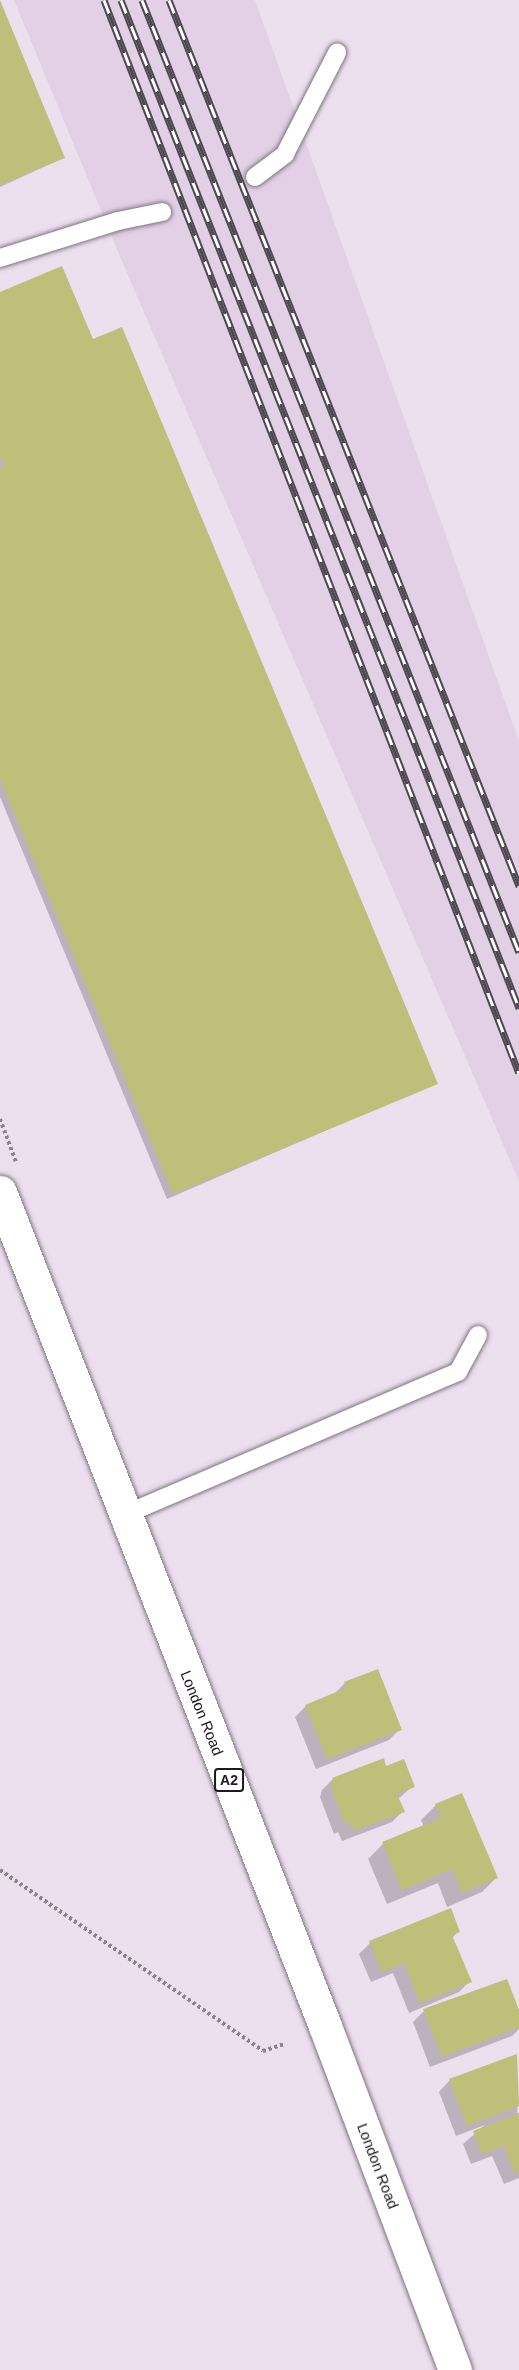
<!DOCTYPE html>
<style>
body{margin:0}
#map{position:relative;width:519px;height:2370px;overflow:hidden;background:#ecdfee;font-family:Arial,sans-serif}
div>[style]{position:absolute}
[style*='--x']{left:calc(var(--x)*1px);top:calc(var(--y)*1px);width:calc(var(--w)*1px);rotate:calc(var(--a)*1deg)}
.built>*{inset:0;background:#e2d0e5}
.shadow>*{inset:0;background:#0003}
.building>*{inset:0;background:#c0bf7a}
.path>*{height:4px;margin-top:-2px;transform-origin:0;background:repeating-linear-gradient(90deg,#8b828c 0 3px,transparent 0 6px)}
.roads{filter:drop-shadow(0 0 2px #807481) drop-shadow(0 0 2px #807481)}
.service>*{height:18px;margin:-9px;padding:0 9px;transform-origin:9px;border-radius:9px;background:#fff}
.primary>*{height:33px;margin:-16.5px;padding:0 16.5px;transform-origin:16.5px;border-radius:16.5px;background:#fff}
.rail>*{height:7px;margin-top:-3.5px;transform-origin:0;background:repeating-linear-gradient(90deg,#fff 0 14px,#4e4850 0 28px);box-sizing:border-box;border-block:2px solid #4e4850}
span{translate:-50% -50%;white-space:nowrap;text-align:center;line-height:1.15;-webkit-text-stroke:4.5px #fff;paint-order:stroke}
.shield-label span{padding:2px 4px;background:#fff;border:2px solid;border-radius:4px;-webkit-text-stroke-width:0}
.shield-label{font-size:14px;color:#1d191e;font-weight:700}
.street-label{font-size:15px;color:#1d191e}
</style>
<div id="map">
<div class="built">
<i style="clip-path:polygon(14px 0,255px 0,519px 741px,519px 1181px,124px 266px)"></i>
</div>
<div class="shadow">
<i style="clip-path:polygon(0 4px,63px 158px,0 187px)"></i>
<i style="clip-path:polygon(0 293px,92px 341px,436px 1083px,167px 1199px,0 797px)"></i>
<i style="clip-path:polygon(345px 1683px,400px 1729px,389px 1740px,316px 1769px,295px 1717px,306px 1706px,333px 1695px)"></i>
<i style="clip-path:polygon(386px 1768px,413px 1786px,398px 1799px,403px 1811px,392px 1822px,342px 1841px,338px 1832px,334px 1834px,320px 1797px,322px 1790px,333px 1779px)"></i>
<i style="clip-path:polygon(436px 1805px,496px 1878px,482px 1892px,447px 1907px,438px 1883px,387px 1904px,368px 1859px,383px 1844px,424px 1827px,421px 1820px)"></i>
<i style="clip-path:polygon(459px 1931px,452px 1938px,470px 1981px,459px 1992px,409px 2013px,393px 1973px,371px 1982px,359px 1954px,370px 1943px)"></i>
<i style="clip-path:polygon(424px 2011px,519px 2014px,519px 2029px,512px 2036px,430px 2067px,413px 2022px)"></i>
<i style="clip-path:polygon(516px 2056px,519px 2178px,504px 2184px,492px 2156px,471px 2164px,463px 2144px,485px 2125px,456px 2136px,439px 2092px,450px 2080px)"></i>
</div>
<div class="building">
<i style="clip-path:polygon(0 0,65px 158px,0 185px)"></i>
<i style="clip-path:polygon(62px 266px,93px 339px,122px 327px,438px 1084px,173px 1194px,0 779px,0 468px,4px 466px,0 457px,0 292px)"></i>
<i style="clip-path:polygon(378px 1669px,402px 1730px,327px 1759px,305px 1705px,346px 1688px,344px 1682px)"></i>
<i style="clip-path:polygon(384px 1758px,386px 1766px,404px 1759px,415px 1787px,397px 1794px,405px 1812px,354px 1831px,349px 1822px,345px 1824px,330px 1785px,334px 1783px,332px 1778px)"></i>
<i style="clip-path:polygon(462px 1793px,498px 1878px,462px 1893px,452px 1869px,402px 1890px,382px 1842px,441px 1818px,435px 1804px)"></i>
<i style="clip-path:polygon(451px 1908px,460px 1932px,452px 1935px,472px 1982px,420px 2003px,404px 1963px,382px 1972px,369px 1941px)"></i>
<i style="clip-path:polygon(507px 1979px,519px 2010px,519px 2027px,442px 2057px,423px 2009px)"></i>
<i style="clip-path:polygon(517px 2054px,519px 2106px,467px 2126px,449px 2079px)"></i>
<i style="clip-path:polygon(519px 2113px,519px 2173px,515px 2174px,504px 2146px,482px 2154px,473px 2131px)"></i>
</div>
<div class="path">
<i style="--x:0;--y:1119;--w:46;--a:69.6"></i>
<i style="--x:0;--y:1870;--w:319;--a:34.5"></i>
<i style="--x:263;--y:2051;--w:22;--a:-18"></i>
</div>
<div class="roads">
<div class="service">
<i style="--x:255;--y:177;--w:38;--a:-37"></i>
<i style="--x:285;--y:154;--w:114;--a:-62.8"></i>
<i style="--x:0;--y:258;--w:124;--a:-17.4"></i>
<i style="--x:118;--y:221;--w:45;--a:-11.6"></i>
<i style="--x:124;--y:1515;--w:363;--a:-23.2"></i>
<i style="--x:458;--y:1372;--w:42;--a:-61.6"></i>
</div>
<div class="primary">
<i style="--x:0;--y:1192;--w:895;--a:68.71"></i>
<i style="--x:325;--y:2026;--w:368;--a:69.3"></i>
</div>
</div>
<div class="rail">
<i style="--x:104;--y:0;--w:1150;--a:68.86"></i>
<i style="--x:121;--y:0;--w:1084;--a:68.45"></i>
<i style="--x:142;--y:0;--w:1024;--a:68.4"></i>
<i style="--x:169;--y:0;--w:953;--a:68.44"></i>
</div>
<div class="shield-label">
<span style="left:229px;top:1780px">A2</span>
</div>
<div class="street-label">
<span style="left:202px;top:1713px;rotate:68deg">London Road</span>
<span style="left:378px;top:2166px;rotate:69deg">London Road</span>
</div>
</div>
